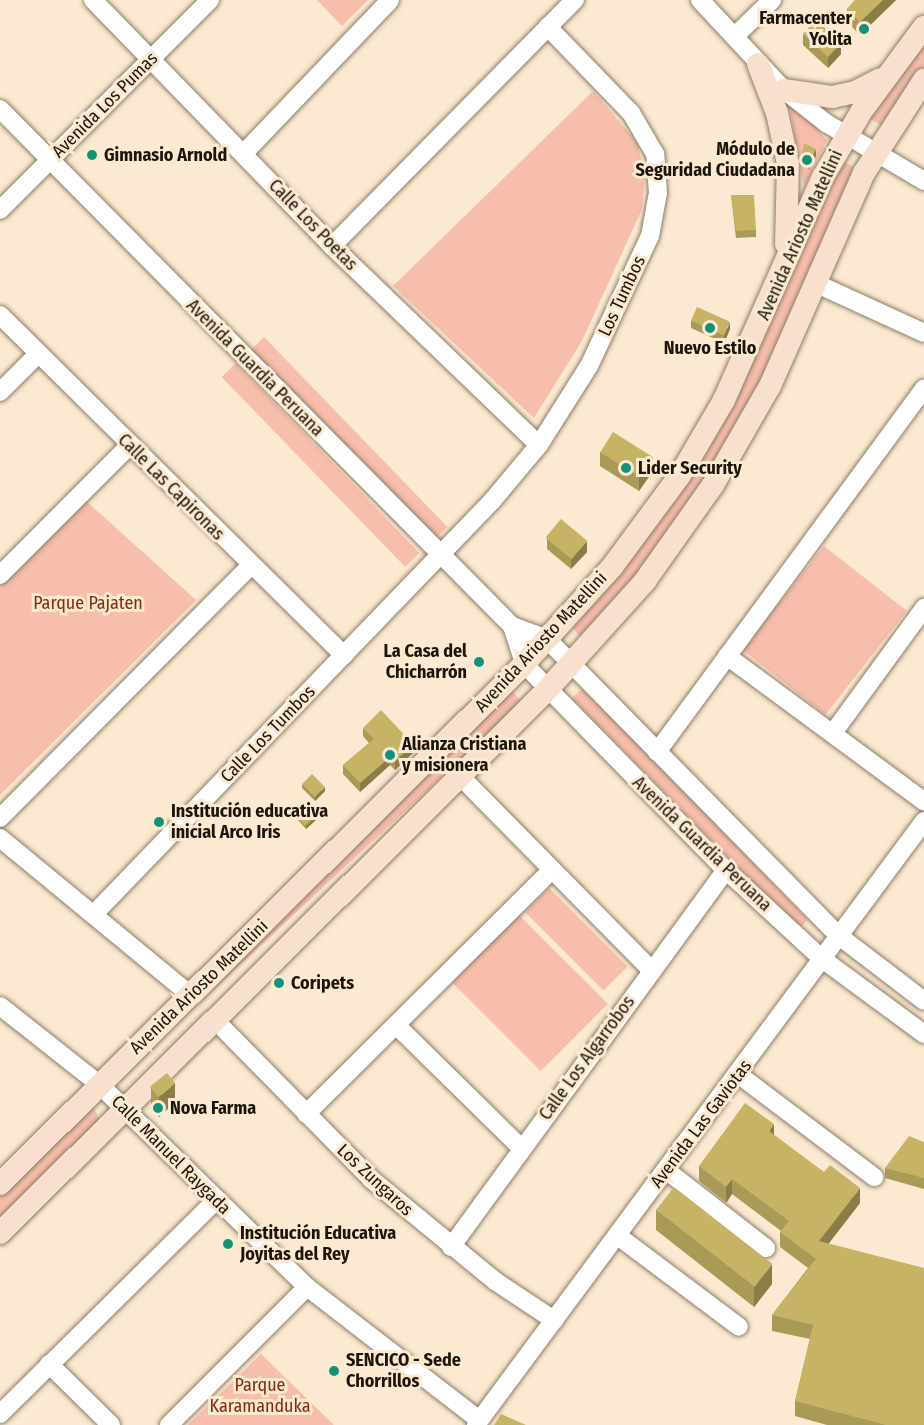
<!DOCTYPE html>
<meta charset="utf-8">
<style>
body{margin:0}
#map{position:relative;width:924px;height:1425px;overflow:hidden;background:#fbe9d1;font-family:"Fira Sans Condensed",sans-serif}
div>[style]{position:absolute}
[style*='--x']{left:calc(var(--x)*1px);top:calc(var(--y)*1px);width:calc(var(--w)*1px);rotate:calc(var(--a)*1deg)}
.green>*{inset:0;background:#f7bead;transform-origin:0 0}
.roads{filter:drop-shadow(0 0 2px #8d7d67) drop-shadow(0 0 2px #8d7d67)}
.minor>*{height:18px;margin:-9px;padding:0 9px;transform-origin:9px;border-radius:9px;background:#fff}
.major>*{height:22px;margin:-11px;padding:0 11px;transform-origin:11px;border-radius:11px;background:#f9dfcd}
.wall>*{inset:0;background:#aa9a58}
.shaded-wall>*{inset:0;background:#8b7d47}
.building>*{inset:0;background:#c6b366;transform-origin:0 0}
.dots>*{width:16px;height:16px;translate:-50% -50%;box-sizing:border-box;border:3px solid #fbe9d1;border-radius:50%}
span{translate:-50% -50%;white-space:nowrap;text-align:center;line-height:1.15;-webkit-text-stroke:6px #fbe9d1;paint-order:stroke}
.poi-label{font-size:18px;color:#1b150c;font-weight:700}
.right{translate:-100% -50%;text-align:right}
.left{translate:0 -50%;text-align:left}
.street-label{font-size:18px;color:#1b150c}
.park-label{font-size:18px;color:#852b10}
</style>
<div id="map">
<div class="green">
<i style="clip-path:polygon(317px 0,368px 0,342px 26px)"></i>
<i style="clip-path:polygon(924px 37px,924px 68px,883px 126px,866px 117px)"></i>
<i style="clip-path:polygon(593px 91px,637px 142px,645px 174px,642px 209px,582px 341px,534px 418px,393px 286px)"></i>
<i style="clip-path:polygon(792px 100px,827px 140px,804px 187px,789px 102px)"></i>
<i style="clip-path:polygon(840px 160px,858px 169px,766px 378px,682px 518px,583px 640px,570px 625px,639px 544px)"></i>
<i style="left:264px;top:337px;width:264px;height:20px;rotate:46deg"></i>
<i style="left:236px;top:363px;width:264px;height:20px;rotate:46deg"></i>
<i style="clip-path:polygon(85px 500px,196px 600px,0 795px,0 586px)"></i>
<i style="left:824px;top:546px;width:105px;height:132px;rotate:38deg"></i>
<i style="clip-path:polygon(584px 687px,808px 920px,799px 929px,572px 698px)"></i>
<i style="left:509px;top:688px;width:19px;height:550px;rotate:47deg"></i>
<i style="left:549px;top:888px;width:111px;height:34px;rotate:45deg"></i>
<i style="left:518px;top:914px;width:127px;height:95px;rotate:45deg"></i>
<i style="clip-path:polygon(92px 1105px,100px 1120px,0 1222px,0 1194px)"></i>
<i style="clip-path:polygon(261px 1354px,334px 1425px,188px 1425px)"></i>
</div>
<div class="roads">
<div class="minor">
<i style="--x:93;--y:0;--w:343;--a:45.8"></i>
<i style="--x:332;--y:246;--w:287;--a:43.9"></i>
<i style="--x:700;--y:0;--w:123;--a:47"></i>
<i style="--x:784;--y:90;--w:53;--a:38.2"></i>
<i style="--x:826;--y:123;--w:114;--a:30.6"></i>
<i style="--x:735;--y:36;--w:52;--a:-44.2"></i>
<i style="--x:0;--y:109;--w:728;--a:45.28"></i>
<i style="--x:512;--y:626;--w:37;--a:20"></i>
<i style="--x:547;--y:639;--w:415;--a:45.5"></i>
<i style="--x:838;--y:935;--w:108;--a:37.5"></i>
<i style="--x:244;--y:153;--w:211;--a:-46.3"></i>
<i style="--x:0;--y:210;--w:297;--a:-45"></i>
<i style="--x:332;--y:246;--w:346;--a:-45.4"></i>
<i style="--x:815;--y:283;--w:120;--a:24.6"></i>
<i style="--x:0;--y:315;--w:484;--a:44.7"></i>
<i style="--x:0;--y:392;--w:54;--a:-45"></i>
<i style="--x:0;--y:575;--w:184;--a:-45"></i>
<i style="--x:512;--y:626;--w:40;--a:72"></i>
<i style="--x:524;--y:664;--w:289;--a:45.6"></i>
<i style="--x:726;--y:870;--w:129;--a:42.8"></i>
<i style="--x:821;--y:958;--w:128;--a:36.4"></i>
<i style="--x:727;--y:656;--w:245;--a:36.4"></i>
<i style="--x:833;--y:733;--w:155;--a:-53.9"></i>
<i style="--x:657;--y:752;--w:451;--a:-53.7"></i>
<i style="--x:461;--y:777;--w:272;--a:45.4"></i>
<i style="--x:0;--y:818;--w:355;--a:-45.2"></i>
<i style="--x:0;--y:838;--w:249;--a:39.5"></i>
<i style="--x:94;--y:914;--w:574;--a:-46.06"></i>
<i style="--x:492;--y:501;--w:73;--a:-50"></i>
<i style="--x:539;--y:445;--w:93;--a:-57.7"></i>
<i style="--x:589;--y:366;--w:144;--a:-64.9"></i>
<i style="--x:650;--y:236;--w:44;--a:-79.5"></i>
<i style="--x:658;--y:193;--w:39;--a:-94"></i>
<i style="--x:655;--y:154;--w:48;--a:-120.3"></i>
<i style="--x:631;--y:113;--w:120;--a:-134"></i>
<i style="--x:0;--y:1006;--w:127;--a:38.3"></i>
<i style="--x:100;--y:1085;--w:289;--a:44.3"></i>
<i style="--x:307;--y:1287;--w:217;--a:37.7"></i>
<i style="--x:214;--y:1019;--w:224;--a:45.5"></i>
<i style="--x:371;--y:1179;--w:161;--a:39.4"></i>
<i style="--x:495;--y:1281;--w:71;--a:33.5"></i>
<i style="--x:396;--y:1025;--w:175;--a:44.5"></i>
<i style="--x:738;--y:1074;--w:171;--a:37.1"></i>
<i style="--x:306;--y:1114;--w:346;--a:-44.8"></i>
<i style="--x:666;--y:1170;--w:127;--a:38"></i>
<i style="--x:618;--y:1236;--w:151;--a:36.9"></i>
<i style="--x:451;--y:1247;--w:467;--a:-53.9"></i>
<i style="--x:49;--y:1364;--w:87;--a:44.5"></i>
<i style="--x:0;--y:1414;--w:304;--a:-44.7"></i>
<i style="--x:169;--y:1425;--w:195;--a:-45"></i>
<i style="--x:476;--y:1425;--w:752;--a:-53.43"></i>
</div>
<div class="major">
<i style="--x:758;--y:64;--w:53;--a:68.8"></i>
<i style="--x:777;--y:113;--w:52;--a:77.8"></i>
<i style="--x:788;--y:164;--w:80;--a:91.4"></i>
<i style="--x:784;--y:90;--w:49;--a:8.3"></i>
<i style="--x:832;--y:97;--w:24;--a:-12"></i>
<i style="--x:855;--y:92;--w:28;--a:-27"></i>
<i style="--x:0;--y:1184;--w:738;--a:-44.78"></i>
<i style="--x:524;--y:664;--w:131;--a:-47.8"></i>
<i style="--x:612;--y:567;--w:114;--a:-53.5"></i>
<i style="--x:680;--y:475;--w:87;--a:-59.6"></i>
<i style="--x:724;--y:400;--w:244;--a:-66.1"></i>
<i style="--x:823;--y:177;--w:75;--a:-59.7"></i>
<i style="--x:861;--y:112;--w:106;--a:-53.5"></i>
<i style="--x:0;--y:1233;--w:771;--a:-44.79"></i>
<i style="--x:547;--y:690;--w:147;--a:-48"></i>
<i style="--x:645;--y:581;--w:118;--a:-54.7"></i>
<i style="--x:713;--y:485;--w:114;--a:-60.1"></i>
<i style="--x:770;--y:386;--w:233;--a:-66.2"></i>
<i style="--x:864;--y:173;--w:111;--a:-57.2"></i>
</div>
</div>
<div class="wall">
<i style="clip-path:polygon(855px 0,896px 0,860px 35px,847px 22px,847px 9px)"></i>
<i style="clip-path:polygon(803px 34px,841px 54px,828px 68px,803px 45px)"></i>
<i style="clip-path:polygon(816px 156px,809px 169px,801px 165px,801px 158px)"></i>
<i style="clip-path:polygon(731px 195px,756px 230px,756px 237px,736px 238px)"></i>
<i style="clip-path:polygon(691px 321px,730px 329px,724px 343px,691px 328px)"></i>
<i style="clip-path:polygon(600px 452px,653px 471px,639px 491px,600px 466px)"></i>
<i style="clip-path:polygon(547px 538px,587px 552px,571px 569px,547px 549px)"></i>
<i style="clip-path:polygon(363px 728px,413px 753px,395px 770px,390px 765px,360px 792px,343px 774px,343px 765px,369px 743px,363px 736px)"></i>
<i style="clip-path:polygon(302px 784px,325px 791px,315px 801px,302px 788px)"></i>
<i style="clip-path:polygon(297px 816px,317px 819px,306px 829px,297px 819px)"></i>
<i style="clip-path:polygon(151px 1088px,175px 1102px,159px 1117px,151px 1108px)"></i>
<i style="clip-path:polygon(774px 1135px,860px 1203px,829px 1243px,924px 1425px,827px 1425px,795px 1416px,795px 1401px,810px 1339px,772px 1331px,772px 1315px,808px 1268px,780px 1247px,780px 1232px,781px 1231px,732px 1194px,726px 1203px,699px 1181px,699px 1166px)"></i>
<i style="clip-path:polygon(924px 1142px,924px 1189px,885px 1178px,885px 1168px)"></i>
<i style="clip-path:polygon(656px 1210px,772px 1284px,754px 1307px,656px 1230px)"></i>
</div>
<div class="shaded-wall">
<i style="clip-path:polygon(883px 0,896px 0,860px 35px,860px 22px)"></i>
<i style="clip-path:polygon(841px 43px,841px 54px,828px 68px,828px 57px)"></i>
<i style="clip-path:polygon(816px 149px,816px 156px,809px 169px,809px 162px)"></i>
<i style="clip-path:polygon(730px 322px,730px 329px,724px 343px,724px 336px)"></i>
<i style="clip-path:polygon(653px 457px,653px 471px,639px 491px,639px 477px)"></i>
<i style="clip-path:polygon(587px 541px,587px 552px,571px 569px,571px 559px)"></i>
<i style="clip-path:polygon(413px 744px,413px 753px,395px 770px,395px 761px)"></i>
<i style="clip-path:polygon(390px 757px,390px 765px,360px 792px,360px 783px)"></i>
<i style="clip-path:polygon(325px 787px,325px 791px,315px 801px,315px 797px)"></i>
<i style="clip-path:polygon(317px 815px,317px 819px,306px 829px,306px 826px)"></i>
<i style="clip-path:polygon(175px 1083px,175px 1102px,159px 1117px,159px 1097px)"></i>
<i style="clip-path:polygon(774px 1124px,774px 1139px,769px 1131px)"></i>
<i style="clip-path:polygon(732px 1179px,732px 1194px,726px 1203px,726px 1187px)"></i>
<i style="clip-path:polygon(860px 1188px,860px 1203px,819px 1256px,819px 1241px)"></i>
<i style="clip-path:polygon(772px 1264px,772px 1284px,754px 1307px,754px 1287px)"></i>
</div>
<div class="building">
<i style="clip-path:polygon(855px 0,883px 0,860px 22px,847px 9px)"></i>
<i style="clip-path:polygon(820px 23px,841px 43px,828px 57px,803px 34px,811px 25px,815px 29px)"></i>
<i style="clip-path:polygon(804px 143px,816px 149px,809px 162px,801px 158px)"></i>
<i style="clip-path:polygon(731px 195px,754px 195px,756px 230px,736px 231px)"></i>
<i style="left:697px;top:307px;width:36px;height:15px;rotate:24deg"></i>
<i style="left:613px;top:432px;width:47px;height:24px;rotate:32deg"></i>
<i style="left:561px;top:519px;width:34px;height:24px;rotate:40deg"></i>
<i style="clip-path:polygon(381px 710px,413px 744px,395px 761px,390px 757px,360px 783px,343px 765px,374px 739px,363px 728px)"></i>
<i style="left:312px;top:774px;width:18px;height:14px;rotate:45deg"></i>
<i style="left:308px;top:805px;width:13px;height:16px;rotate:48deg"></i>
<i style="left:167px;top:1073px;width:13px;height:22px;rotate:51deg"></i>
<i style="clip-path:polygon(745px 1103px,774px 1124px,769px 1131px,824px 1172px,830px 1165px,860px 1188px,819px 1241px,924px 1268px,924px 1425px,886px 1425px,795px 1401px,813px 1325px,772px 1315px,816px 1259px,780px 1232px,789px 1221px,732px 1179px,726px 1187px,699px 1166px)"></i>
<i style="clip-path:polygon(909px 1136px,924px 1142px,924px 1178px,885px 1168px)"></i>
<i style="left:674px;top:1187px;width:125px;height:29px;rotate:38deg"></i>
<i style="clip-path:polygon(501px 1414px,526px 1425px,494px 1425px)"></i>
</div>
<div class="dots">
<i style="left:864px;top:29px;background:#129279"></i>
<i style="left:92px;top:155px;background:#129279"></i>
<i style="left:807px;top:160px;background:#129279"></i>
<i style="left:710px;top:328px;background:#129279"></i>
<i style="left:626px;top:468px;background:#129279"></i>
<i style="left:479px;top:662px;background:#129279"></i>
<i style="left:390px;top:755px;background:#129279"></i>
<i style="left:159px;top:822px;background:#129279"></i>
<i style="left:279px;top:983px;background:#129279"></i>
<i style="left:158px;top:1108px;background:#129279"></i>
<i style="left:228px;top:1244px;background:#129279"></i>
<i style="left:334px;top:1371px;background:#129279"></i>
</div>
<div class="poi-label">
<span class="right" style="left:852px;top:29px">Farmacenter<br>Yolita</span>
<span class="right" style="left:795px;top:160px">Módulo de<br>Seguridad Ciudadana</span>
<span class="left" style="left:104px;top:155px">Gimnasio Arnold</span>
<span style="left:710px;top:348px">Nuevo Estilo</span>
<span class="left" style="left:638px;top:468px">Lider Security</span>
<span class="right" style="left:467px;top:662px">La Casa del<br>Chicharrón</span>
<span class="left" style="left:402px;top:755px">Alianza Cristiana<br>y misionera</span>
<span class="left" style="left:171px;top:822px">Institución educativa<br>inicial Arco Iris</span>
<span class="left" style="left:291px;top:983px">Coripets</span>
<span class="left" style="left:170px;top:1108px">Nova Farma</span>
<span class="left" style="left:240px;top:1244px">Institución Educativa<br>Joyitas del Rey</span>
<span class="left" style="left:346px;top:1371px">SENCICO - Sede<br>Chorrillos</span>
</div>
<div class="street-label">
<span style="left:105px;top:105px;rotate:-45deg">Avenida Los Pumas</span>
<span style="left:313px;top:225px;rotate:46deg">Calle Los Poetas</span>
<span style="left:800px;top:235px;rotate:-66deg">Avenida Ariosto Matellini</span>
<span style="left:622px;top:296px;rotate:-65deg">Los Tumbos</span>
<span style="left:255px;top:368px;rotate:45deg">Avenida Guardia Peruana</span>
<span style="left:171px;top:487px;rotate:45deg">Calle Las Capironas</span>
<span style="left:541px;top:642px;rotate:-47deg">Avenida Ariosto Matellini</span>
<span style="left:268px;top:734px;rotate:-46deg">Calle Los Tumbos</span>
<span style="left:702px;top:844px;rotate:44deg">Avenida Guardia Peruana</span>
<span style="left:199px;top:987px;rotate:-44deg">Avenida Ariosto Matellini</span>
<span style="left:587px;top:1058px;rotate:-54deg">Calle Los Algarrobos</span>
<span style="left:701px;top:1124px;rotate:-53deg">Avenida Las Gaviotas</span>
<span style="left:171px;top:1155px;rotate:45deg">Calle Manuel Raygada</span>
<span style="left:375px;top:1180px;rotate:43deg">Los Zungaros</span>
</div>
<div class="park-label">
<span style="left:88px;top:603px">Parque Pajaten</span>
<span style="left:260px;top:1396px">Parque<br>Karamanduka</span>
</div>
</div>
